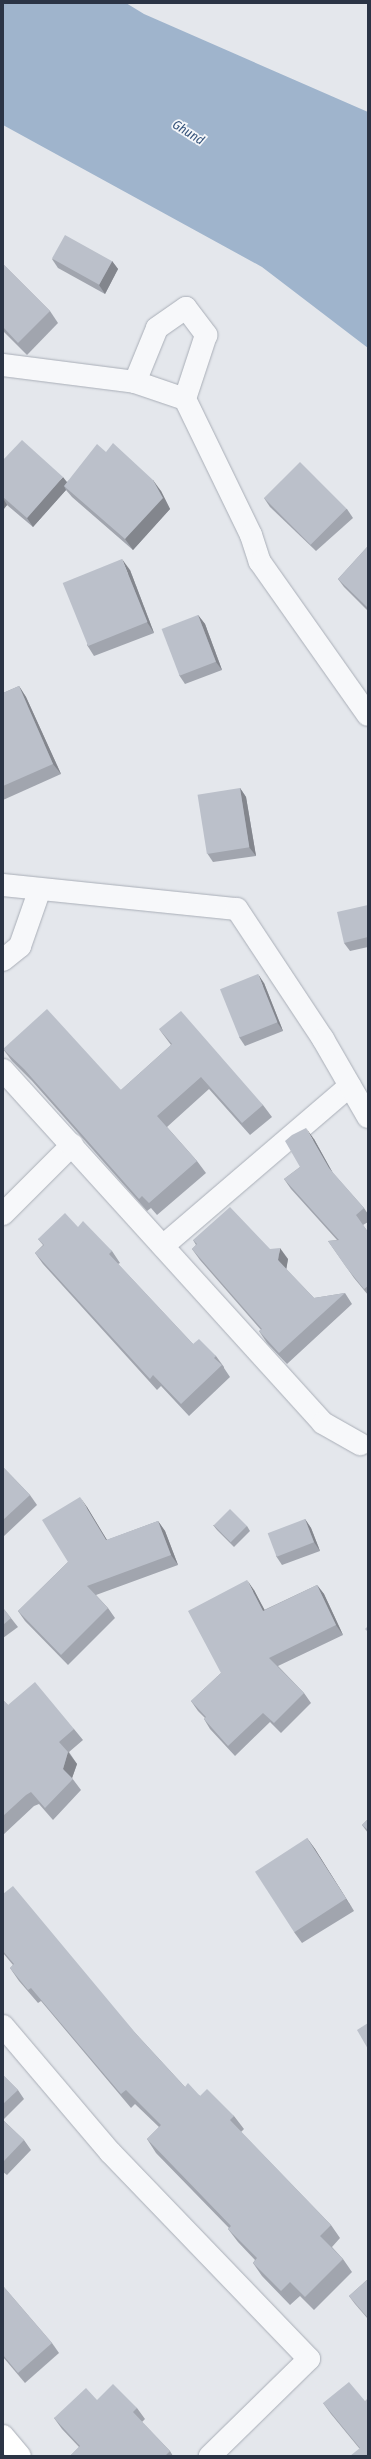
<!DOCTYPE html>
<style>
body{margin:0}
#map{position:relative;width:371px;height:2459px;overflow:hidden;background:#e4e7ec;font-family:"Fira Sans Condensed",sans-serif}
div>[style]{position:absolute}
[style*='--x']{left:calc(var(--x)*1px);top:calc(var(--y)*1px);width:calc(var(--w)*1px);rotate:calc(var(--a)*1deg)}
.water>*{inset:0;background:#9fb4cc}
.roads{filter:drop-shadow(0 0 1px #a9aeb7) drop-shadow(0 0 1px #a9aeb7)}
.pedestrian>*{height:22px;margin:-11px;padding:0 11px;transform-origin:11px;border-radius:11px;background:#f7f8fa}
.minor>*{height:22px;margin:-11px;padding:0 11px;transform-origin:11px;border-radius:11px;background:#f7f8fa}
.secondary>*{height:22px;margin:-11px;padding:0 11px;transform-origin:11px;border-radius:11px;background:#fff}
.wall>*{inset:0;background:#a1a5ae}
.shaded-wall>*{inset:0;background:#83868d}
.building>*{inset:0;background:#bbc0ca;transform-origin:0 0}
span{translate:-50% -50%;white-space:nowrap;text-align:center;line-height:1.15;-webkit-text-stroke:3.5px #f4f6f9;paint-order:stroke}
.water-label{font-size:13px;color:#34527a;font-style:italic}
.frame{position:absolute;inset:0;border:4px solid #2b3445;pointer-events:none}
</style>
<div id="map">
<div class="water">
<i style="clip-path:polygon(3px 3px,126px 3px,144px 14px,368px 112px,368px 348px,262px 267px,3px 125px)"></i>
</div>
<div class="roads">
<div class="pedestrian">
<i style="--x:3;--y:960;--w:22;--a:-39"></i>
<i style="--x:20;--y:946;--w:60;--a:-70.7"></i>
<i style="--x:3;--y:1214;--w:98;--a:-45"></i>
<i style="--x:163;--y:1246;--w:246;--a:-40.6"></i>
</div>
<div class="minor">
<i style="--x:3;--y:365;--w:133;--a:7.3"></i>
<i style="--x:135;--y:382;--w:53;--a:18.8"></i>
<i style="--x:135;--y:382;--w:58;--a:-67.8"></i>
<i style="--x:157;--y:328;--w:35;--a:-35"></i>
<i style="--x:186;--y:308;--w:34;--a:53"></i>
<i style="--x:206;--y:335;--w:67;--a:108.2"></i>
<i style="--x:185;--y:399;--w:151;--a:64.1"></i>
<i style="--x:251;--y:535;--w:28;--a:72"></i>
<i style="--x:260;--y:562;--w:187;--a:54.8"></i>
<i style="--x:3;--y:885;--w:235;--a:5.9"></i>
<i style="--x:237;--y:909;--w:156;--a:56.5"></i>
<i style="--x:323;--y:1039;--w:90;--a:60"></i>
<i style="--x:3;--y:1070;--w:476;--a:47.8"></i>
<i style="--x:323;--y:1423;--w:43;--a:29.6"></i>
<i style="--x:3;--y:2026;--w:165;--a:49.7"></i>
<i style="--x:110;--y:2152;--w:287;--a:46.1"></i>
<i style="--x:309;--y:2359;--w:139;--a:135.6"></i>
</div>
<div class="secondary">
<i style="--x:3;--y:2436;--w:26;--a:50"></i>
</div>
</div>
<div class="wall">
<i style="clip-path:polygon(52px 259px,112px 261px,118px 269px,105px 294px,58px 268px)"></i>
<i style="clip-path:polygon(3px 264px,50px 311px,58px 323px,27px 355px,3px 331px)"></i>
<i style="clip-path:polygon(106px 452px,161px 491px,170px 509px,133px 550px,72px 497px,66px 490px,33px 527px,7px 505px,3px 510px,3px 460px,67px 482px)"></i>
<i style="clip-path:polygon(264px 498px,347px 509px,353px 518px,316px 551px,270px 507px)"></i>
<i style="clip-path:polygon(368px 546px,368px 611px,344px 587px,338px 579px)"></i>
<i style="clip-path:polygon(130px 570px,154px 633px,94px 656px,87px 645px)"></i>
<i style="clip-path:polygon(198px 615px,205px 624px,222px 670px,185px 684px,179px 675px)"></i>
<i style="clip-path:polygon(19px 686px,26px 697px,61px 774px,3px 800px,3px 693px)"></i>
<i style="clip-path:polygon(240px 788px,246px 797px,256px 856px,213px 862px,207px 853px)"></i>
<i style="clip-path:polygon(368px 905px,368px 947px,350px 951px,344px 943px)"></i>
<i style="clip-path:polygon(264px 983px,283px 1031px,245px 1046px,239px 1037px)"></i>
<i style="clip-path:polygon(159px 1029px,263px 1105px,272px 1117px,250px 1135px,209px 1089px,167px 1127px,197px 1161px,206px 1173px,157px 1215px,151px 1208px,147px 1211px,32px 1081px,12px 1061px,3px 1049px,121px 1090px,171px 1045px)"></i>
<i style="clip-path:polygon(314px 1139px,333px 1173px,364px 1208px,368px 1214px,368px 1222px,363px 1225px,368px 1232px,368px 1295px,354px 1278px,328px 1241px,337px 1240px,291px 1189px,284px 1179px,300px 1167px)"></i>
<i style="clip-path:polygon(78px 1227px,112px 1251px,120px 1263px,118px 1264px,193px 1344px,216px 1356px,224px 1367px,224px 1368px,230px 1377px,189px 1416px,161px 1386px,157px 1390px,43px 1264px,35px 1253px,43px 1245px,38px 1239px)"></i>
<i style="clip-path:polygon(193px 1240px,270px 1249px,288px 1259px,286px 1269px,314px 1298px,345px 1293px,352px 1304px,287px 1364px,267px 1343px,259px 1331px,261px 1330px,200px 1260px,192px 1249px,196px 1245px)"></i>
<i style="clip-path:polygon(3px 1467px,30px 1495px,37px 1505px,3px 1537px)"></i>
<i style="clip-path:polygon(87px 1507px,107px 1540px,158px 1521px,165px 1531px,178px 1565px,96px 1595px,108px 1608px,115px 1618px,68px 1665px,25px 1621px,18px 1611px,68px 1562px)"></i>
<i style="clip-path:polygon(305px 1519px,311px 1528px,320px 1551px,282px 1565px,276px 1556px)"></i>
<i style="clip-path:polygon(213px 1525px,247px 1526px,250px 1531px,234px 1547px,217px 1530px)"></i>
<i style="clip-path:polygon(317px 1585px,324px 1594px,343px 1635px,278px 1666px,304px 1693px,311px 1703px,281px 1733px,270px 1722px,235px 1756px,210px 1729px,204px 1719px,205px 1718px,198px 1711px,191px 1701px,221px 1673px,254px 1590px,264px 1610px)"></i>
<i style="clip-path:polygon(3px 1608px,18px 1627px,3px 1638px)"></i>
<i style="clip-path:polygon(3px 1700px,8px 1705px,74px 1729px,83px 1740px,69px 1752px,77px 1764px,72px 1778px,81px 1790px,53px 1820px,39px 1804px,34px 1806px,3px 1835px)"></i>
<i style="clip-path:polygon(368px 1819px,368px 1833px,362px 1825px)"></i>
<i style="clip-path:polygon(307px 1838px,315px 1849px,354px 1911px,302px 1943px,294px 1932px)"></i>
<i style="clip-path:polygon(3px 1894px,138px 2036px,185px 2087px,234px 2116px,244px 2129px,241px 2132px,331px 2225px,340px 2238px,332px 2247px,343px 2259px,352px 2272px,314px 2310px,300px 2296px,290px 2305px,262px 2276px,253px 2263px,255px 2260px,238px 2242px,228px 2229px,229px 2228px,156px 2153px,147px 2139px,159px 2127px,135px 2104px,131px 2108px,41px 2001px,38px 2003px,19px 1981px,10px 1968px,13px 1965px,3px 1953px)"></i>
<i style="clip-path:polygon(3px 2075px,18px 2090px,24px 2099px,3px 2120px,24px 2140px,31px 2150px,7px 2175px,3px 2172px)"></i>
<i style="clip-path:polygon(368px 2279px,368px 2319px,355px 2304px,349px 2296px)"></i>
<i style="clip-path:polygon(3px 2286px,52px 2343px,59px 2353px,25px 2383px,3px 2357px)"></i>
<i style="clip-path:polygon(97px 2400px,137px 2408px,145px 2419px,142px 2422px,170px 2451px,173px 2456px,70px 2456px,79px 2447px,62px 2429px,54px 2418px)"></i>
<i style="clip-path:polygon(365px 2401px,368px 2456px,359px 2448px,331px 2414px,323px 2403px)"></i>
</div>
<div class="shaded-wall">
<i style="clip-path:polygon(112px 261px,118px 269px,105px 294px,99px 285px)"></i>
<i style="clip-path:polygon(63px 477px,70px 486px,64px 486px,66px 490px,33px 527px,27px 518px)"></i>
<i style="clip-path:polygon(153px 480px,161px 491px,170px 509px,133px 550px,125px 539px)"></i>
<i style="clip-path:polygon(3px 498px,7px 505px,3px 510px)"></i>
<i style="clip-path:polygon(122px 559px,130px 570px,154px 633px,147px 622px)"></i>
<i style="clip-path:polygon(198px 615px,205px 624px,222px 670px,216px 662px)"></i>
<i style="clip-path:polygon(19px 686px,26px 697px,61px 774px,53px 764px)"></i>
<i style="clip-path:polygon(240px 788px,246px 797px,256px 856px,249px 847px)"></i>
<i style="clip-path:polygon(258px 974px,264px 983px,283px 1031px,277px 1022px)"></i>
<i style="clip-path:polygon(306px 1128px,314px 1139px,336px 1179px,329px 1168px)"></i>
<i style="clip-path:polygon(280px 1248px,288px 1259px,286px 1271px,278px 1260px)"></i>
<i style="clip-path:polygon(80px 1497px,87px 1507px,113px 1550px,106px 1540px)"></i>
<i style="clip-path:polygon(305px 1519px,311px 1528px,320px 1551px,314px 1542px)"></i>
<i style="clip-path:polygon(158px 1521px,165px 1531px,178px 1565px,171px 1555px)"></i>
<i style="clip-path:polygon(247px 1580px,254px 1590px,270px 1620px,263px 1611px)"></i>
<i style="clip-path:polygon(317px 1585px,324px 1594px,343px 1635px,336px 1625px)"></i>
<i style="clip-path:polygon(68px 1752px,77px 1764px,71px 1781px,63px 1769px)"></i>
<i style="clip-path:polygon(307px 1838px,315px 1849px,354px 1911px,346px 1899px)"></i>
</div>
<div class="building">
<i style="left:65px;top:235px;width:54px;height:27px;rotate:29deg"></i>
<i style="clip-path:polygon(3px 264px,50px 311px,18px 343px,3px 327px)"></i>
<i style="clip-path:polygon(22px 440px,63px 477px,27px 518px,3px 497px,3px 460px)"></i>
<i style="clip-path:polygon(113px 443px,153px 480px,163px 498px,125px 539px,64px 486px,97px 444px,106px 452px)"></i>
<i style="left:300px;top:462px;width:66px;height:51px;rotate:45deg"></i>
<i style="clip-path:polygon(368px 546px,368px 606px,367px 607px,338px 579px)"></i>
<i style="left:122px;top:559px;width:68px;height:64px;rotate:68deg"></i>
<i style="left:198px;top:615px;width:50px;height:39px;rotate:69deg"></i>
<i style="clip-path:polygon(19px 686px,53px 764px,3px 786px,3px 693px)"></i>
<i style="left:240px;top:788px;width:60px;height:43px;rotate:81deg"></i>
<i style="clip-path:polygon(368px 905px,368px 937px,344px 943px,337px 912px)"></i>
<i style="left:258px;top:974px;width:52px;height:41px;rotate:68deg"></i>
<i style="clip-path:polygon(47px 1009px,121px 1090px,172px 1044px,159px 1029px,181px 1011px,263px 1105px,242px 1123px,201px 1077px,157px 1116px,197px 1161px,149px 1203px,142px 1196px,139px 1199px,24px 1069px,3px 1049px)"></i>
<i style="clip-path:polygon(306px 1128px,329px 1168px,364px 1208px,356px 1215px,368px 1232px,368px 1286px,364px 1289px,346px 1267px,328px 1241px,339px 1240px,284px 1179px,300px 1167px,285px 1141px,292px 1135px)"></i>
<i style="clip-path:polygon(230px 1207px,270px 1249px,280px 1248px,278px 1260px,314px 1298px,345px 1293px,279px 1353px,259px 1331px,262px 1329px,192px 1249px,197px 1244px,193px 1240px)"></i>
<i style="clip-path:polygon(65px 1213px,78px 1227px,83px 1221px,112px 1251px,109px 1254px,193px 1344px,199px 1339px,216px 1356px,214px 1358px,222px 1365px,181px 1404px,153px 1375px,150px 1379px,35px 1253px,44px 1245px,38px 1239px)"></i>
<i style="clip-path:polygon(3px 1467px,30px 1495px,3px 1520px)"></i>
<i style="clip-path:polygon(80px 1497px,106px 1540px,158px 1521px,171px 1555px,87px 1586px,108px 1608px,61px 1655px,18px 1611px,68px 1562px,42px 1520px)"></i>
<i style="left:230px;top:1509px;width:24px;height:23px;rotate:45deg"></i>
<i style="left:305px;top:1519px;width:25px;height:40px;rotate:69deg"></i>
<i style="clip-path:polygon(247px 1580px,263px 1611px,317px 1585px,336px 1625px,269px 1658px,304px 1693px,274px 1723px,263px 1713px,228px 1746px,204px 1719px,206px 1717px,191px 1701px,221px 1673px,188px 1611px)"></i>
<i style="clip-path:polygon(3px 1608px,11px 1618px,3px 1625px)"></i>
<i style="clip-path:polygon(368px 1626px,368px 1632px,365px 1629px)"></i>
<i style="clip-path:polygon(35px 1682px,74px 1729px,59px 1742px,68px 1752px,63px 1769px,73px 1779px,45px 1808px,31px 1792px,26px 1795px,3px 1816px,3px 1700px,8px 1705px)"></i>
<i style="clip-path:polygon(368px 1819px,368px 1830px,362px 1825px)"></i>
<i style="left:307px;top:1838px;width:72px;height:62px;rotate:57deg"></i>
<i style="clip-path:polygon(13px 1886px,138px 2036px,185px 2087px,188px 2083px,200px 2096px,207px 2089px,234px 2116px,230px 2120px,331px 2225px,320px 2236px,343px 2259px,305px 2297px,290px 2282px,281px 2291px,253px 2263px,257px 2258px,228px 2229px,231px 2226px,147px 2139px,161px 2125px,126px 2090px,121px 2094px,31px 1988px,28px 1990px,10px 1968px,14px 1964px,3px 1951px,3px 1894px)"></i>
<i style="clip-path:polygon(368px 2023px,368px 2049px,357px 2030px)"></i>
<i style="clip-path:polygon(3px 2075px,18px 2090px,3px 2104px)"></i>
<i style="clip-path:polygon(3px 2120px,24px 2140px,3px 2162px)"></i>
<i style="clip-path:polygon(368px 2279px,368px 2318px,349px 2296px)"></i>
<i style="clip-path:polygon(3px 2286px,52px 2343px,18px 2373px,3px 2355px)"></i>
<i style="clip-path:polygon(349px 2382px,365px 2401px,368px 2398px,368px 2456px,350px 2456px,360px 2448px,323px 2403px)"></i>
<i style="clip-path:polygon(113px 2384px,137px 2408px,133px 2412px,170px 2451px,165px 2456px,70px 2456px,80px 2446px,54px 2418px,86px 2388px,97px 2400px)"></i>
</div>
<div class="water-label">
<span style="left:188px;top:133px;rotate:32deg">Ghund</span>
</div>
<div class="frame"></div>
</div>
